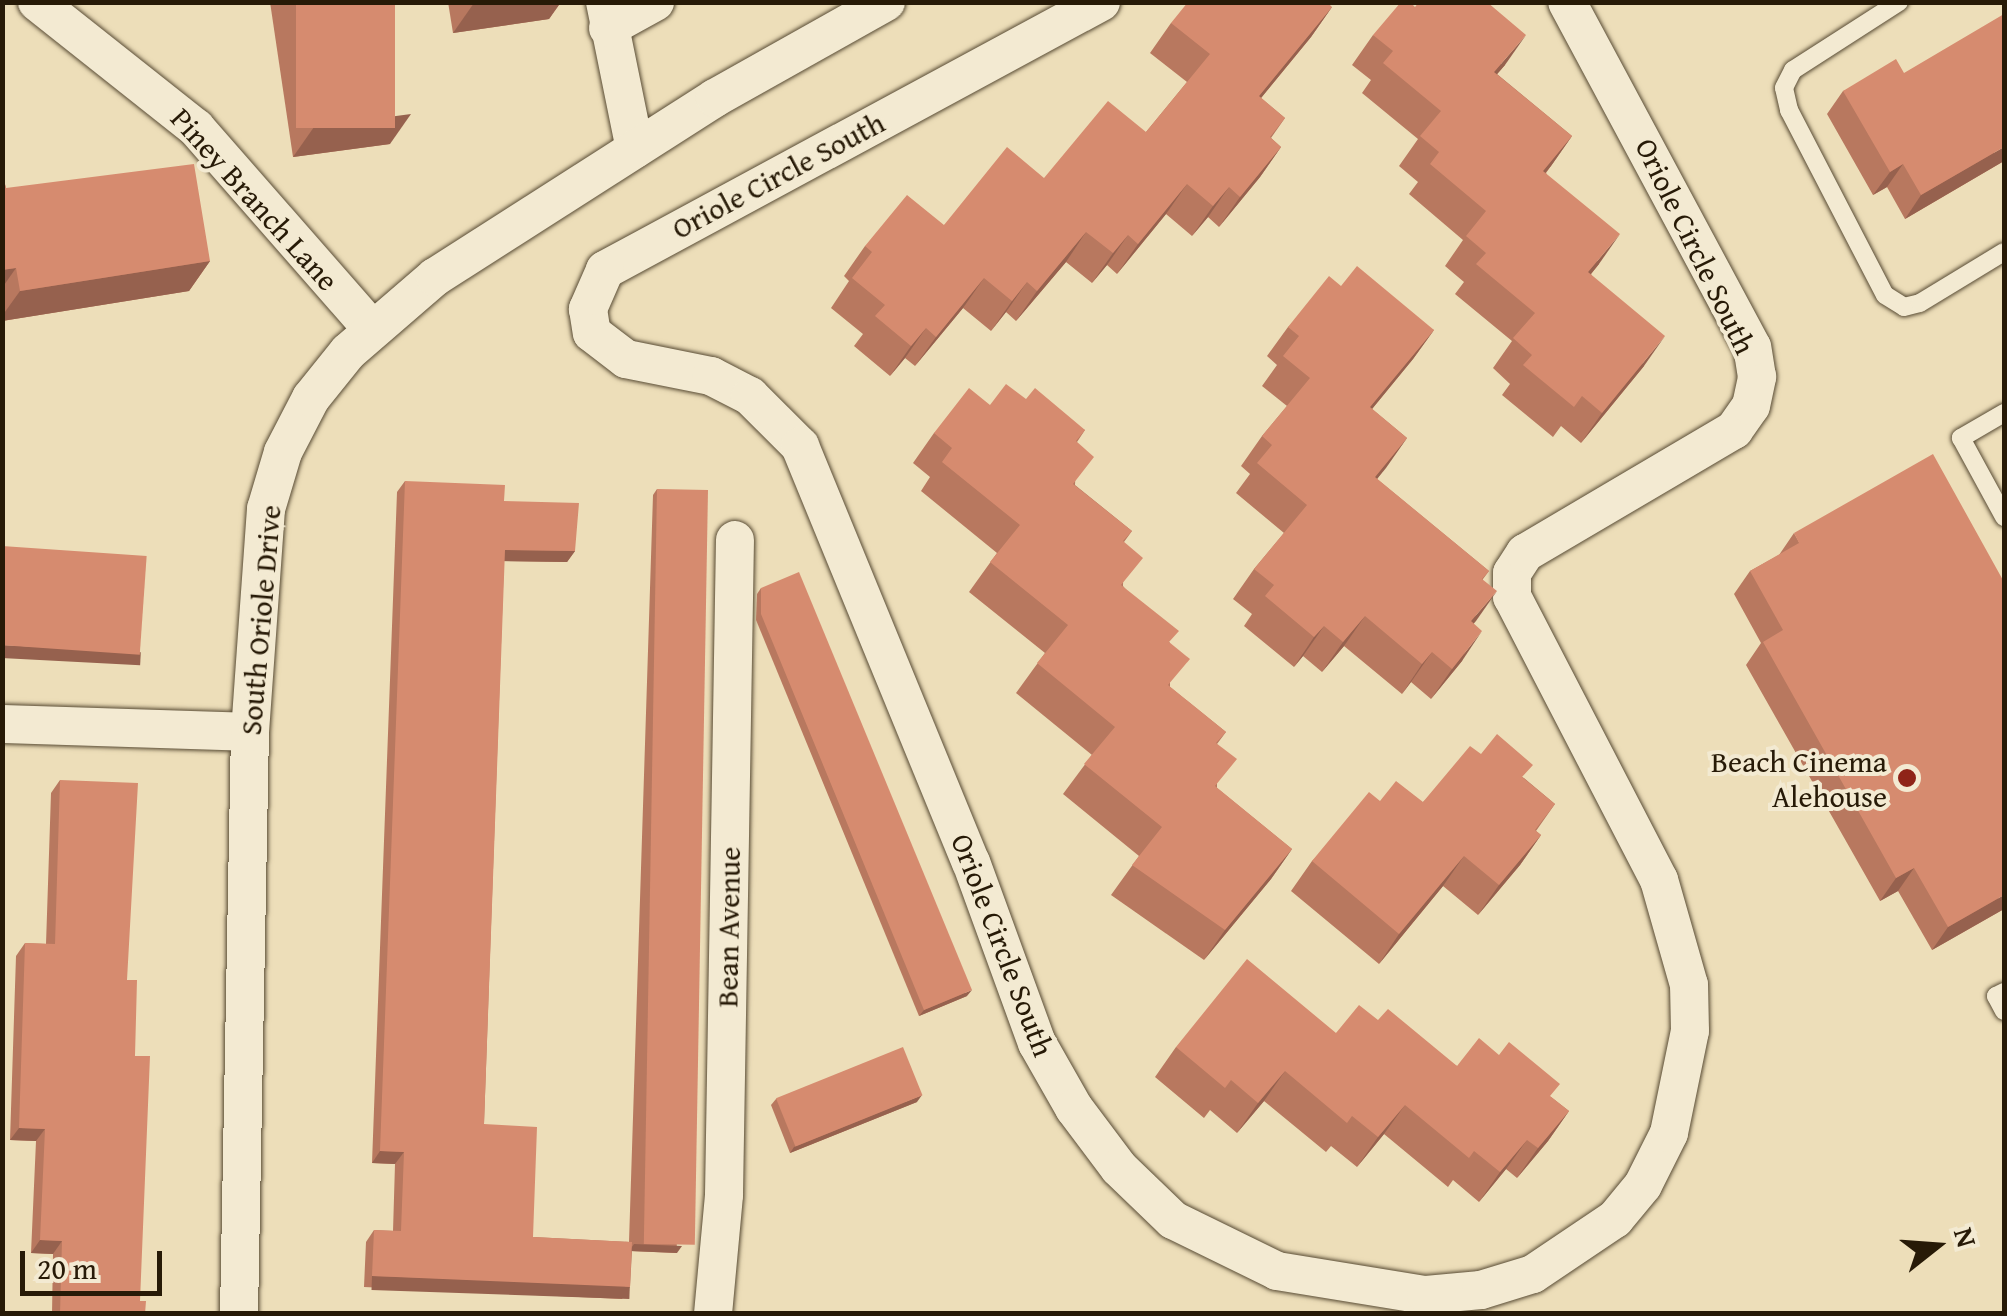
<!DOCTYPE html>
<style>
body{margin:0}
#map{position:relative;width:2007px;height:1316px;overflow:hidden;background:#eddeb9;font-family:"Gentium Book Plus",serif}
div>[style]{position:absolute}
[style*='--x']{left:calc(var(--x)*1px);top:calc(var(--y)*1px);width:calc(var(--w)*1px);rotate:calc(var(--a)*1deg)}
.roads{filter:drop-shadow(0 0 2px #584b34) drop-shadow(0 0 2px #584b34)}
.service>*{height:18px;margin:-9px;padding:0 9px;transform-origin:9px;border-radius:9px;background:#f3ead2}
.minor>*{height:38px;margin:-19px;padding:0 19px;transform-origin:19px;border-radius:19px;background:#f3ead2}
.wall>*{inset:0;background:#b8785f}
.shaded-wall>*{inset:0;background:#96614e;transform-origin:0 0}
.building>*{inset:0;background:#d68b6f;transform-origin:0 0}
.dots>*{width:28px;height:28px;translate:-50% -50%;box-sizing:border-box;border:5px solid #f3ead2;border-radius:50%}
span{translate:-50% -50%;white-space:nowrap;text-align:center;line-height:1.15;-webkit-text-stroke:8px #f3ead2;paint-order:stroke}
.street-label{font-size:30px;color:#271a07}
.poi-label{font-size:30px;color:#271a07}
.right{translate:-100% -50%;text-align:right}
.frame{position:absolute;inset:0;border:5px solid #271a07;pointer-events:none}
.north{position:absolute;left:1887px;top:1196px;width:100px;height:100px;-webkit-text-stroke:8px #f3ead2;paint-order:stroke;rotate:73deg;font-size:28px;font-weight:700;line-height:40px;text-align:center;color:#271a07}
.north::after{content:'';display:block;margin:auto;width:35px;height:45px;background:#271a07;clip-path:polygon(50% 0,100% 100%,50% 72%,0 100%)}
.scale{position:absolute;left:20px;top:1251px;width:142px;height:45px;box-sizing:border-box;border:5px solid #271a07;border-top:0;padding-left:12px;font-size:30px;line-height:35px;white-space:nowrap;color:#271a07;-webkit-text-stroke:8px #f3ead2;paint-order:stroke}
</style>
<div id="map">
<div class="roads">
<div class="service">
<i style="--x:1899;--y:2;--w:126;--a:147.3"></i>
<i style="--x:1793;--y:70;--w:20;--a:117"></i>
<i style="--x:1784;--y:88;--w:23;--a:77"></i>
<i style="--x:1789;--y:110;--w:208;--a:62.6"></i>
<i style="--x:1885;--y:295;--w:22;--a:32"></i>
<i style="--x:1904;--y:307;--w:16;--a:-14"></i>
<i style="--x:1920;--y:303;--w:98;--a:-31.3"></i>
<i style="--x:2004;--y:413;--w:50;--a:149.8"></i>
<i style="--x:1961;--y:438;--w:90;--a:61.4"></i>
<i style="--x:2004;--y:992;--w:9;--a:153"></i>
<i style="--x:1996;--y:996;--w:17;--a:62"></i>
</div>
<div class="minor">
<i style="--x:37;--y:2;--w:203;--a:38.4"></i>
<i style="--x:196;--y:128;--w:267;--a:48.8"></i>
<i style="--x:605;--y:2;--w:150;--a:78.5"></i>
<i style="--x:1101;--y:2;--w:564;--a:151.62"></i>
<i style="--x:605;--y:270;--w:43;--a:113.6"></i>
<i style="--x:588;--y:309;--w:24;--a:81"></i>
<i style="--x:592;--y:333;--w:43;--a:37.4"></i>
<i style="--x:626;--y:359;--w:87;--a:11.3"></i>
<i style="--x:711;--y:376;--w:44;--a:27.1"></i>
<i style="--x:750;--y:396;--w:71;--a:45"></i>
<i style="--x:800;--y:446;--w:450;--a:67.7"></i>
<i style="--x:971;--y:862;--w:193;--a:70"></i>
<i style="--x:1037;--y:1043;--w:75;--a:60.4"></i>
<i style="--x:1074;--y:1108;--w:75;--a:53.1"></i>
<i style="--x:1119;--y:1168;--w:75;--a:43.9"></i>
<i style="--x:1173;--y:1220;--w:116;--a:26.1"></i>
<i style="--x:1277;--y:1271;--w:151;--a:9.2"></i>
<i style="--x:1426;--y:1295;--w:55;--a:-5.2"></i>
<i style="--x:1481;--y:1290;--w:54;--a:-17.1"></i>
<i style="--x:1533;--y:1274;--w:99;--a:-33.9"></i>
<i style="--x:1615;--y:1219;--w:44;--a:-50.5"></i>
<i style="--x:1643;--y:1185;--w:58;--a:-63.4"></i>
<i style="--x:1669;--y:1133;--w:104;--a:-78.4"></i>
<i style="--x:1690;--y:1031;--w:46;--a:-91.2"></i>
<i style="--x:1689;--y:985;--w:109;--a:-105.9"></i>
<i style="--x:1659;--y:880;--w:319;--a:-117.4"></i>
<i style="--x:1512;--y:597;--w:24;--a:-90"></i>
<i style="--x:1512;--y:573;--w:24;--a:-57"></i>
<i style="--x:1525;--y:553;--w:243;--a:-30.5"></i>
<i style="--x:1734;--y:430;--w:29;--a:-55"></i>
<i style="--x:1751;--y:406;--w:30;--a:-78"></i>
<i style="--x:1757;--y:377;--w:30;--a:-99"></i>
<i style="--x:1752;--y:347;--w:391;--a:-118.2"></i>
<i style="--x:608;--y:28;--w:54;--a:-29"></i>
<i style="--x:2;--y:724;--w:248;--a:1.8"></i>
<i style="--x:239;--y:1314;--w:582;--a:-88.92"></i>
<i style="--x:250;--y:732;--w:224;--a:-85.9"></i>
<i style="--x:266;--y:509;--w:59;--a:-73.4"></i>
<i style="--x:283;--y:452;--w:61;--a:-62.6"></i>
<i style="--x:311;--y:398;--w:59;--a:-51.2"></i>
<i style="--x:348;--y:352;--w:115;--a:-40.8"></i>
<i style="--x:435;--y:277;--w:332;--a:-32.6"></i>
<i style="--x:715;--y:98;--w:196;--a:-29.3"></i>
<i style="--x:713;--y:1314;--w:120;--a:-84.7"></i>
<i style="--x:724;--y:1195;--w:655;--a:-89.04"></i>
</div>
</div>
<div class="wall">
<i style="clip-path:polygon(270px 2px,395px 2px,390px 144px,293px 157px)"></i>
<i style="clip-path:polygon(448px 2px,561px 2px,549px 19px,453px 33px)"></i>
<i style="clip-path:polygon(1332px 7px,1311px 37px,1261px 98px,1285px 118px,1271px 138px,1281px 147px,1260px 177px,1219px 227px,1208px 217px,1192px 236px,1166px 214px,1117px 274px,1107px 265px,1092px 283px,1066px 262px,1016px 321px,1006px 312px,991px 331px,963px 308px,915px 366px,905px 358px,890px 376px,854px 346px,863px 334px,831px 308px,849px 281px,844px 276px,865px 246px,944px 225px,1146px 132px,1187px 82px,1150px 53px,1171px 23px)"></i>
<i style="clip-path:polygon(1373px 35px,1505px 65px,1497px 74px,1572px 136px,1546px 173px,1599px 264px,1591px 274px,1644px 366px,1581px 443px,1561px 426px,1553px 437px,1502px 395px,1510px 384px,1493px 368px,1512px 341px,1455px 294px,1464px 282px,1445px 266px,1463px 240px,1409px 194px,1418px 182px,1399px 166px,1418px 139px,1362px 93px,1371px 80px,1352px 65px)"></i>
<i style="clip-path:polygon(1904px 73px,2004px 161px,1905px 219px,1887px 187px,1873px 195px,1827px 114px,1843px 91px)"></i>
<i style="clip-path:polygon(2px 173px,6px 188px,210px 261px,189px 291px,2px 321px)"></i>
<i style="clip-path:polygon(1341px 286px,1434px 330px,1413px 359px,1372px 409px,1407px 438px,1377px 479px,1489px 571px,1483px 579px,1474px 623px,1462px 661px,1431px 699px,1411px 682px,1402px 694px,1344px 646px,1322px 672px,1303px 656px,1294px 667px,1244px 626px,1252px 614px,1233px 599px,1254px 569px,1284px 533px,1236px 493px,1250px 474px,1241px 466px,1262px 436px,1287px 406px,1262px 386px,1277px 365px,1267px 356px,1288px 327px)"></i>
<i style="clip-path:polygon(1026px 399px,1085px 430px,1077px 442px,1075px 485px,1132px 531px,1124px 542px,1123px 586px,1170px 643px,1170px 687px,1226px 732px,1217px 744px,1217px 788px,1292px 849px,1271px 879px,1204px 960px,1111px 895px,1139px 856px,1063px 794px,1092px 755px,1016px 693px,1045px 653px,969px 592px,997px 553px,921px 491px,930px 477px,913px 463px,934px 433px,990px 405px)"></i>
<i style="clip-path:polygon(405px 481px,575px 551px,567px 562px,504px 561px,484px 1124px,533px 1237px,629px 1242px,653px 495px,657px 489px,677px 1253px,632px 1251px,630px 1287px,622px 1299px,364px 1287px,366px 1242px,374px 1230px,393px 1231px,395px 1164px,372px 1163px,397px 492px)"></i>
<i style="clip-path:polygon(1794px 533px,2004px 909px,1932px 950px,1898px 891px,1880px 901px,1746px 665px,1761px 643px,1734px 594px,1750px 571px,1779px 555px)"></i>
<i style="clip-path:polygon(761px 588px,967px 996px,919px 1016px,756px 620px,757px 594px)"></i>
<i style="clip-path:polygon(1481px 754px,1524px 778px,1555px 804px,1536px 831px,1541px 835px,1520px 865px,1478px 915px,1443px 886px,1379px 964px,1291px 891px,1312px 861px,1380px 801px,1423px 802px)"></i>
<i style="clip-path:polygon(60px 780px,127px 980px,135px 1056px,140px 1301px,145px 1314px,52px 1314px,53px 1254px,31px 1253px,36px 1141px,10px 1140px,16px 956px,25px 943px,46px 944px,51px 793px)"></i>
<i style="clip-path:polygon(1378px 1020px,1457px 1066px,1551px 1097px,1569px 1111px,1548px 1141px,1517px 1178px,1506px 1169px,1479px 1202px,1453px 1180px,1448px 1187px,1384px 1134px,1357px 1167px,1331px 1146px,1326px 1152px,1264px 1101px,1237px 1133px,1210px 1110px,1204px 1118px,1155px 1077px,1176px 1047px,1336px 1033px)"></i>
<i style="clip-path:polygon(776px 1099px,917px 1102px,790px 1153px,771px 1105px)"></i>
</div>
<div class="shaded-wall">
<i style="clip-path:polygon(561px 2px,549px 19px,453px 33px,474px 3px)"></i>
<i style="clip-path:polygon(1332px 7px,1311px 37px,1238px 126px,1259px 96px)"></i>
<i style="clip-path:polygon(1526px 35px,1505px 65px,1473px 102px,1494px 72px)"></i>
<i style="clip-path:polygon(411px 114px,390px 144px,293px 157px,314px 127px)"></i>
<i style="clip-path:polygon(1572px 136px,1551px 166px,1522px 201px,1543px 171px)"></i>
<i style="clip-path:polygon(1281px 147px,1260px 177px,1219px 227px,1240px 197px)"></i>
<i style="clip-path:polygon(2004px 147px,2004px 161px,1905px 219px,1921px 195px)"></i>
<i style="clip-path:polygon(1903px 164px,1887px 187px,1873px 195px,1890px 172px)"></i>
<i style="clip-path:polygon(1187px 184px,1166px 214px,1117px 274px,1138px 244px)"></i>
<i style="clip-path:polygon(1229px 187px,1208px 217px,1192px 236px,1213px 206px)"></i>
<i style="clip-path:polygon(1086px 232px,1066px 262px,1016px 321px,1037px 291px)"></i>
<i style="clip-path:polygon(1620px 234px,1599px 264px,1568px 302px,1588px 272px)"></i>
<i style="clip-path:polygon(1128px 235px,1107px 265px,1092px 283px,1113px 253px)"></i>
<i style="clip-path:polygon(210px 261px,189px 291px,2px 321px,2px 316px,20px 291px)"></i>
<i style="clip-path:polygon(16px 268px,2px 288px,2px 270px)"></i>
<i style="clip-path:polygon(984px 278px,963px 308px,915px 366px,936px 337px)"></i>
<i style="clip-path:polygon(1027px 282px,1006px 312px,991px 331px,1012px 301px)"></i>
<i style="clip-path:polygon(926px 328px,905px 358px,890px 376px,911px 346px)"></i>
<i style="clip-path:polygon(1434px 330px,1413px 359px,1349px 437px,1370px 407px)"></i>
<i style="clip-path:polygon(1665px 336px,1644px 366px,1581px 443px,1602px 413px)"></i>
<i style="clip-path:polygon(1407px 438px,1386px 468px,1354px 507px,1375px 477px)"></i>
<i style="clip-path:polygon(505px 550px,575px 551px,567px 562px,497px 561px)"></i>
<i style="clip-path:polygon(1497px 591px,1476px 621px,1450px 651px,1471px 621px)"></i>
<i style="clip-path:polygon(1365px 616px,1344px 646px,1322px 672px,1343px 642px)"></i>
<i style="clip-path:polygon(1324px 626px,1303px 656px,1294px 667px,1314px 637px)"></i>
<i style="clip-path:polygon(1482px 631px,1462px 661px,1431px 699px,1452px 669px)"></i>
<i style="left:2px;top:645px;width:139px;height:13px;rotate:3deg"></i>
<i style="clip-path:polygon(1432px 652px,1411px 682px,1402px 694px,1422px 664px)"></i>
<i style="clip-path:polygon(1541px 835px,1520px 865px,1478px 915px,1499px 885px)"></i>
<i style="clip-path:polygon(1292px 849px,1271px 879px,1204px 960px,1225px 930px)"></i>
<i style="clip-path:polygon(1464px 856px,1443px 886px,1379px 964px,1399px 934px)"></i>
<i style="clip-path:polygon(1914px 868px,1898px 891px,1880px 901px,1896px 878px)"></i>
<i style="clip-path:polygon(2004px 895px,2004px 909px,1932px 950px,1948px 927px)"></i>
<i style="clip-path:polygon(972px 990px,967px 996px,919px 1016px,924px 1010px)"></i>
<i style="clip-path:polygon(1285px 1071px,1264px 1101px,1237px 1133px,1258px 1103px)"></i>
<i style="clip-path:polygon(922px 1095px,917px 1102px,790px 1153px,794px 1147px)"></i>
<i style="clip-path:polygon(1405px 1105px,1384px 1134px,1357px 1167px,1378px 1137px)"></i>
<i style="clip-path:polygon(1569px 1111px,1548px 1141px,1517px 1178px,1538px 1148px)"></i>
<i style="clip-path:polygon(19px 1128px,45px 1129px,36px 1141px,10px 1140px)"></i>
<i style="clip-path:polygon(1527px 1140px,1506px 1169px,1479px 1202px,1500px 1172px)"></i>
<i style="clip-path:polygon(380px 1151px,404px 1152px,395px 1164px,372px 1163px)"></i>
<i style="clip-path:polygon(40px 1240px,62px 1241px,53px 1254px,31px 1253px)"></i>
<i style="clip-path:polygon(634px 1244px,682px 1246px,677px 1253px,629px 1251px)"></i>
<i style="left:372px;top:1276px;width:258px;height:14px;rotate:2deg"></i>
</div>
<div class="building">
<i style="left:296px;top:2px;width:99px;height:126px"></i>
<i style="clip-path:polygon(1188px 2px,1327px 2px,1332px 7px,1259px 96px,1285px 118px,1270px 137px,1281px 147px,1240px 197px,1229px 187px,1213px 206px,1187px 184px,1138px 244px,1128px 235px,1113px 253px,1086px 232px,1037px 291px,1027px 282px,1012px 301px,984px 278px,936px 337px,926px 328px,911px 346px,875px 316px,885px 305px,852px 278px,872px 252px,865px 246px,907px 195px,944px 225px,1007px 147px,1044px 178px,1108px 101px,1146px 132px,1210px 54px,1171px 23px)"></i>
<i style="clip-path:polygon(1401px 2px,1410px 2px,1415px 7px,1419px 2px,1487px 2px,1526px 35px,1494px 72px,1572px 136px,1543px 171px,1620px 234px,1588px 272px,1665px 336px,1602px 413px,1582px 396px,1574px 407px,1523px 365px,1532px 355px,1513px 338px,1535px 313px,1476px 264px,1486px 253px,1466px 236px,1486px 211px,1430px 164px,1439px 152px,1420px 136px,1441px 111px,1383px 63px,1393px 51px,1373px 35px)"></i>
<i style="clip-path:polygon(2004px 14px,2004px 147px,1921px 195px,1903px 164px,1890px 172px,1843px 91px,1896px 59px,1904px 73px)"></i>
<i style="clip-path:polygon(194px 164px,210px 261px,20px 291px,16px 268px,2px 270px,2px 173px,6px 188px)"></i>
<i style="clip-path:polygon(1357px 266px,1434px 330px,1370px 407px,1407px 438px,1375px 477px,1489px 571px,1482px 579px,1497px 591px,1471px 621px,1482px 631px,1452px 669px,1432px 652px,1422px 664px,1365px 616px,1343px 642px,1324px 626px,1314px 637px,1265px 596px,1274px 585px,1254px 569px,1307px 505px,1257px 463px,1272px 445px,1262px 436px,1310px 378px,1283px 356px,1299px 336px,1288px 327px,1329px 276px,1341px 286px)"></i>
<i style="clip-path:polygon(1006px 384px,1026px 399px,1035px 388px,1085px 430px,1076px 441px,1094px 457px,1073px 484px,1132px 531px,1123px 541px,1143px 558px,1121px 585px,1179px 631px,1169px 642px,1190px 659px,1168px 685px,1226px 732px,1216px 743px,1237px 759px,1215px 786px,1292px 849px,1225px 930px,1132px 865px,1162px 827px,1084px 764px,1115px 727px,1037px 663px,1068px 625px,990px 562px,1020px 525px,942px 462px,952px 448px,934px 433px,969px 388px,990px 405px)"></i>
<i style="clip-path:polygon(1933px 454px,2004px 582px,2004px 895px,1948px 927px,1914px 868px,1896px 878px,1763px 642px,1783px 630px,1750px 571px,1799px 543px,1794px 533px)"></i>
<i style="clip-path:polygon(405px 481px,505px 485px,504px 501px,579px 503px,575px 551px,505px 550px,484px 1124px,537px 1127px,533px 1237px,632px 1242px,630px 1287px,372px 1276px,374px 1230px,401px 1231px,404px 1152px,380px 1151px)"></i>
<i style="left:657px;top:489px;width:51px;height:755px;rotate:1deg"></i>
<i style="left:2px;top:546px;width:145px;height:99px;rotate:4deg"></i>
<i style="clip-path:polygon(799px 572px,972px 990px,924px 1010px,761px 614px,761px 588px)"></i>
<i style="clip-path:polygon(1497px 734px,1533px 765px,1522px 777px,1555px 804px,1535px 830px,1541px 835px,1499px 885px,1464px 856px,1399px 934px,1312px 861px,1369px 792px,1380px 801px,1396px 781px,1423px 802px,1470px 746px,1481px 754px)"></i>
<i style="clip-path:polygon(60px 780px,138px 783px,127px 980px,137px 980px,135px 1056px,150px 1056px,140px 1301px,146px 1301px,145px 1314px,60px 1314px,62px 1241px,40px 1240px,45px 1129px,19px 1128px,25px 943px,55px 944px)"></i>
<i style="clip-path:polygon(1247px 959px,1336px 1033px,1359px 1005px,1378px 1020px,1388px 1009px,1457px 1066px,1479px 1038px,1499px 1055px,1509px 1042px,1560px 1084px,1550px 1096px,1569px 1111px,1538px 1148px,1527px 1140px,1500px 1172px,1474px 1151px,1469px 1158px,1405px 1105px,1378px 1137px,1352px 1116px,1347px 1123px,1285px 1071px,1258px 1103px,1231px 1080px,1225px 1088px,1176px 1047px)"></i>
<i style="left:903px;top:1047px;width:52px;height:137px;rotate:68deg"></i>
</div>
<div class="dots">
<i style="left:1907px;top:778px;background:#8f2418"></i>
</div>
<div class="street-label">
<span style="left:778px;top:175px;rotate:-28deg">Oriole Circle South</span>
<span style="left:255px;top:199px;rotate:48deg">Piney Branch Lane</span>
<span style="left:1696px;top:246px;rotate:64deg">Oriole Circle South</span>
<span style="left:260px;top:620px;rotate:-85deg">South Oriole Drive</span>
<span style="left:728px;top:927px;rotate:-89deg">Bean Avenue</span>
<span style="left:1003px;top:945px;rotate:69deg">Oriole Circle South</span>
</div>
<div class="poi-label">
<span class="right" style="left:1887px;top:778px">Beach Cinema<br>Alehouse</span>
</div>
<div class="frame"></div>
<div class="north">N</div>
<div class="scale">20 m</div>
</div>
